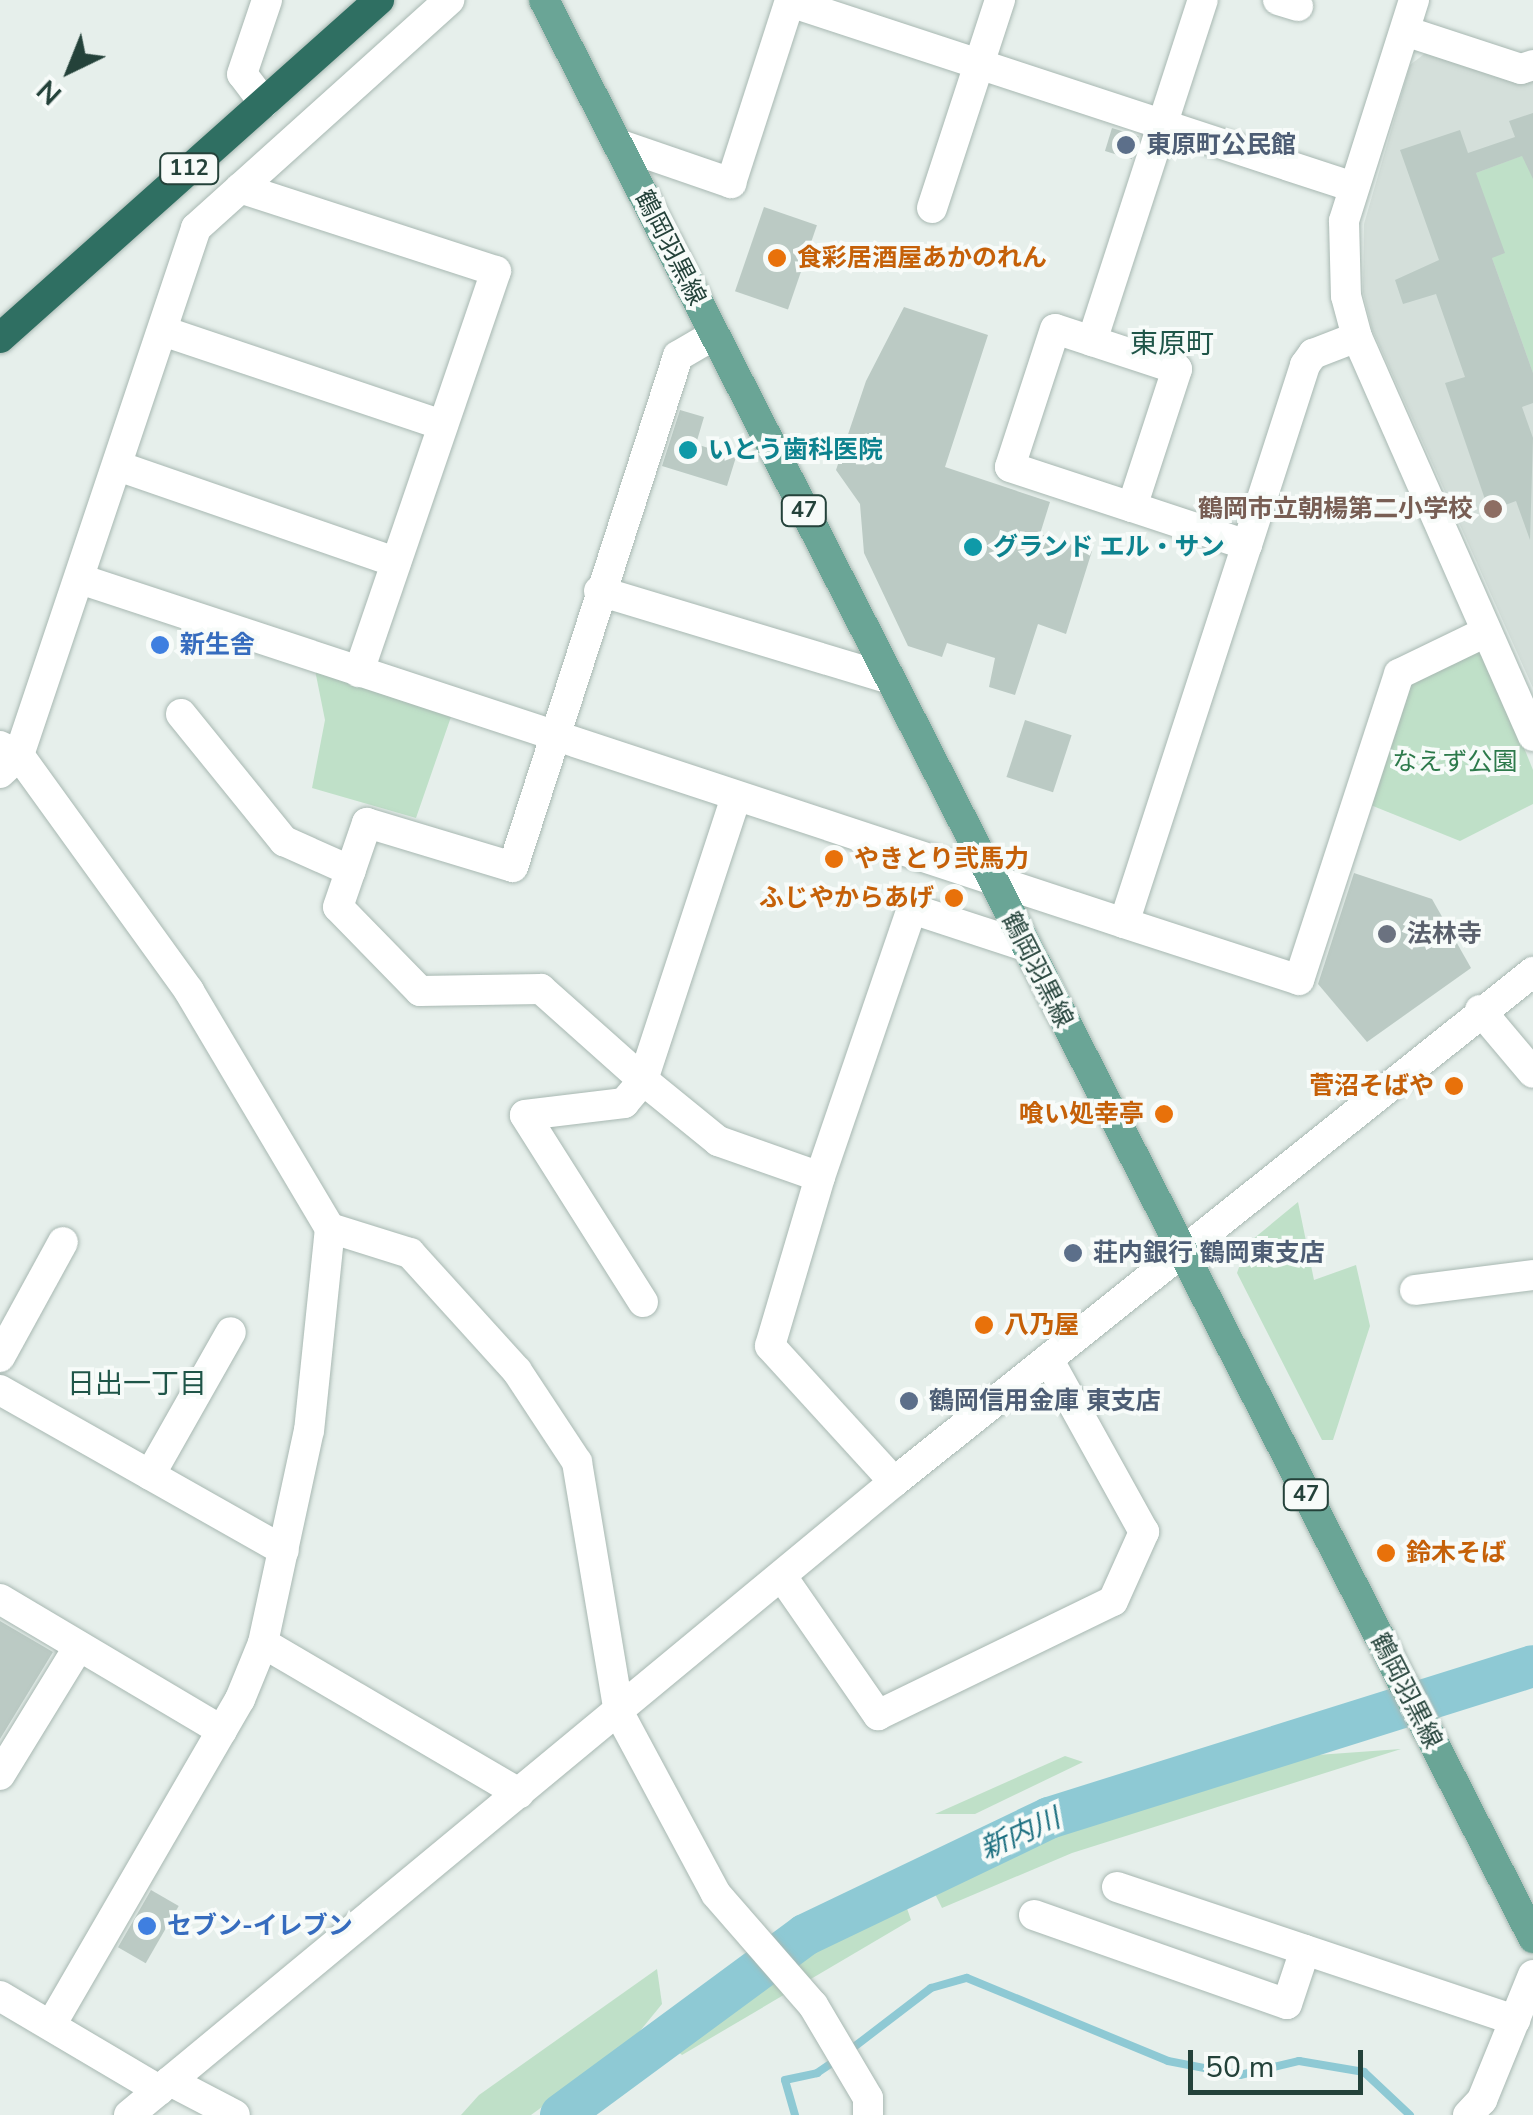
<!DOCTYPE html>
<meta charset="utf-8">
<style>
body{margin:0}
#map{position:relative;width:1533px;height:2115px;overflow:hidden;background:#e6efeb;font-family:"Nunito Sans","Noto Sans JP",sans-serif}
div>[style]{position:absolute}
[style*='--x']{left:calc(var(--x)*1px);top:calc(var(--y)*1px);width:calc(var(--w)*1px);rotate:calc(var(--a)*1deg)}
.built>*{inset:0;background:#d4dfda}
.green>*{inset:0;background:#bfe0c8}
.stream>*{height:8px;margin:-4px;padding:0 4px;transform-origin:4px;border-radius:4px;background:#8ec9d4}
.river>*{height:42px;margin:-21px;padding:0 21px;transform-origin:21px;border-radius:21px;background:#8ec9d4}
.building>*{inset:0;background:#bbcac4;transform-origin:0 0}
.roads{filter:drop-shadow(0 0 2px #a8b8b2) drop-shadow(0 0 2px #a8b8b2)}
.minor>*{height:30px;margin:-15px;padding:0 15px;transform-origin:15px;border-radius:15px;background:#fff}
.major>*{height:30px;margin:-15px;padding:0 15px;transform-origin:15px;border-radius:15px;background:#6aa596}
.highway>*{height:30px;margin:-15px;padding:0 15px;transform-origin:15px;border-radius:15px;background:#2f6f62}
.dots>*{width:28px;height:28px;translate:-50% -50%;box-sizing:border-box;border:5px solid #f7fbf9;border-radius:50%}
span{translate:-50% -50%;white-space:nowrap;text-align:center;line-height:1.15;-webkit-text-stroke:8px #f7fbf9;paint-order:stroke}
.shield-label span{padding:2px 8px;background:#f7fbf9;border:2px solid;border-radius:8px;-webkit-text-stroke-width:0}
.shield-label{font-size:22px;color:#24423a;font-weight:700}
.service-label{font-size:25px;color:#4e5e75;font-weight:700}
.left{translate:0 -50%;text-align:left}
.street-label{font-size:25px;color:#24423a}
.food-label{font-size:25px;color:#c56008;font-weight:700}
.right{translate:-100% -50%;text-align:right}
.culture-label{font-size:25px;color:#0d838f;font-weight:700}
.education-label{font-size:25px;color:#785e54;font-weight:700}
.shop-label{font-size:25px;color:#366cbe;font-weight:700}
.park-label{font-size:25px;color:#2d7a4b}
.worship-label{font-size:25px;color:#5b616d;font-weight:700}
.neighbourhood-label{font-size:28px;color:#1f5548}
.water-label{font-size:28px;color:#1c6f80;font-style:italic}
.north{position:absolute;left:20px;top:20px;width:100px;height:100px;-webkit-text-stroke:8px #f7fbf9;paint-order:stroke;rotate:223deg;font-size:28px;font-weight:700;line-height:40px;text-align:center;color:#24423a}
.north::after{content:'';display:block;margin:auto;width:35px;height:45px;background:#24423a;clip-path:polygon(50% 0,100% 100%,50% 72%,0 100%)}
.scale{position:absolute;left:1188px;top:2050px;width:175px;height:45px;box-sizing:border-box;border:5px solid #24423a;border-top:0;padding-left:12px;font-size:30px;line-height:35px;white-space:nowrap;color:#24423a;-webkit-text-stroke:8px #f7fbf9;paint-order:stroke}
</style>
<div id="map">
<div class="built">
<i style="clip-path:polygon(1428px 51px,1533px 79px,1533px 688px,1372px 329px,1363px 292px,1364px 224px,1410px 65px)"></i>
</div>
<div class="green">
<i style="clip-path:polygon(1529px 153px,1533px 164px,1533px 373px,1492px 258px,1476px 173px)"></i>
<i style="clip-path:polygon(1482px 644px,1533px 770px,1533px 804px,1460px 841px,1368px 804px,1409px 678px)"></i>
<i style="clip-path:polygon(315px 670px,452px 714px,416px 818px,312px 788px,325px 720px)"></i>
<i style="clip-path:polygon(1298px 1202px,1314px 1280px,1356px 1265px,1370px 1326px,1333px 1440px,1322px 1440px,1237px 1273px,1247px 1244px)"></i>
<i style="clip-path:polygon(1401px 1749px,1072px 1853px,942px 1908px,931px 1886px,1062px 1823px,1169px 1789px,1317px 1755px)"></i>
<i style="clip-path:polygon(1065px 1756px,1083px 1762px,975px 1814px,935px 1814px)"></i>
<i style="clip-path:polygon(903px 1897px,911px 1920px,682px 2055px,670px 2045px,829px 1930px)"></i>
<i style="clip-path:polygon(657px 1969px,662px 2004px,631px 2042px,531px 2115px,461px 2115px,479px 2095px)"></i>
</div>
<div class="stream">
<i style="--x:850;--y:2050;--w:102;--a:-37.4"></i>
<i style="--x:931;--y:1988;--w:37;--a:-16"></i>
<i style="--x:967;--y:1978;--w:217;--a:22.4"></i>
<i style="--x:1168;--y:2061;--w:73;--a:11"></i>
<i style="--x:1240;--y:2075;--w:61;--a:-13.3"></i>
<i style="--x:1299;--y:2061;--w:66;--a:9.6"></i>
<i style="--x:1364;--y:2072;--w:63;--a:43.1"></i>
<i style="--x:795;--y:2115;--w:36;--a:-106"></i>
<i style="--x:785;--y:2080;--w:33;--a:-12"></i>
<i style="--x:817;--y:2073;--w:27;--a:-34"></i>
</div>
<div class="river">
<i style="--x:561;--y:2115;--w:303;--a:-36.4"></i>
<i style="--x:805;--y:1935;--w:271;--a:-25.6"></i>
<i style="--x:1049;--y:1818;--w:507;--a:-17.43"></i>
</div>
<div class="building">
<i style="clip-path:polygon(1533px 113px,1533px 179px,1522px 156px,1476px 173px,1505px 253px,1492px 258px,1533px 373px,1533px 403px,1522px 407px,1533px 438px,1530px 540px,1516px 501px,1489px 511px,1445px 383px,1465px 377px,1436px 294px,1403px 304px,1395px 280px,1439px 260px,1400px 150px,1460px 130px,1468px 153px,1515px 137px,1509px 121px)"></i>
<i style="left:1112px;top:128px;width:28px;height:24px;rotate:17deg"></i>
<i style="left:764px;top:207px;width:56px;height:89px;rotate:19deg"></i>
<i style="clip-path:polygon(904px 307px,988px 335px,945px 467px,1050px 502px,1040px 534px,1092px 551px,1066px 634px,1038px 624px,1015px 695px,989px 687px,995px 658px,947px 643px,942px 657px,908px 646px,864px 553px,860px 504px,836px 470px,866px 381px)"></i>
<i style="clip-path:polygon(680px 410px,704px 417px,696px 444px,736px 457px,727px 486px,662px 466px)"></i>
<i style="left:1025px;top:720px;width:49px;height:60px;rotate:18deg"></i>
<i style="clip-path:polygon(1354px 873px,1432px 899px,1471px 968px,1367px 1042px,1318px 984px)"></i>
<i style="clip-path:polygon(0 1621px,53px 1652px,0 1739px)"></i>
<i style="left:151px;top:1890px;width:32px;height:66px;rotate:30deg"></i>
</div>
<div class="roads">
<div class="minor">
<i style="--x:1278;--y:0;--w:21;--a:17"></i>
<i style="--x:1414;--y:0;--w:232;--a:107.6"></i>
<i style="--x:1344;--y:221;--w:75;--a:88.5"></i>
<i style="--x:1346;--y:296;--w:42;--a:75"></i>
<i style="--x:1357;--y:337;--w:436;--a:66.2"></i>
<i style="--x:790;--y:2;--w:593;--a:18.19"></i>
<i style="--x:1405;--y:31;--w:122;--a:18.1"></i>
<i style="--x:1521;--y:69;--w:13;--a:-18"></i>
<i style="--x:264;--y:103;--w:36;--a:-127"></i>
<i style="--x:242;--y:74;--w:78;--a:-71.3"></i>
<i style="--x:618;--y:144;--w:120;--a:19"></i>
<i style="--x:731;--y:183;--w:192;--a:-72.1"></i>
<i style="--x:240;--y:188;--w:269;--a:18"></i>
<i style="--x:496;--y:271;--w:424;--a:108.9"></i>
<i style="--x:932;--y:208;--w:219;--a:-71.9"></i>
<i style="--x:163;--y:331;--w:295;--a:18.6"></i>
<i style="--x:1092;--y:341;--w:359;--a:-72"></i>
<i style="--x:118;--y:466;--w:294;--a:19.1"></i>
<i style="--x:1247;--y:545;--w:189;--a:-72.1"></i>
<i style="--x:1305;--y:365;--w:14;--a:-54"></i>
<i style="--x:1313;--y:354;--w:47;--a:-21.1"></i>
<i style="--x:80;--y:579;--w:1099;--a:18.24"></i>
<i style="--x:1124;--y:923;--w:398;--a:-72"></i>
<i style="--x:1247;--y:545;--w:121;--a:-161.7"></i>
<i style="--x:1132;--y:507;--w:145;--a:-71.9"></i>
<i style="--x:1177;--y:369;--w:128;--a:-161.8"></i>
<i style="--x:1055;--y:329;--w:145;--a:108.1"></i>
<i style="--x:1010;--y:467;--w:128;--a:18.2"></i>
<i style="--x:599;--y:591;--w:304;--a:16.8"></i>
<i style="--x:181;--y:714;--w:164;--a:51"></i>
<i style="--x:284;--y:841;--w:73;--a:24.1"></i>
<i style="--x:0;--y:746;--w:21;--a:25"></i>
<i style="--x:19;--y:755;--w:291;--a:54.2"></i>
<i style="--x:189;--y:991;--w:276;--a:59.3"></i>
<i style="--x:330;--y:1228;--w:203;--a:95.9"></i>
<i style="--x:309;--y:1430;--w:218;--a:102.2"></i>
<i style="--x:263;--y:1643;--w:61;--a:112.3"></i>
<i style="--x:240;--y:1699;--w:377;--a:120.1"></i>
<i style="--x:0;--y:773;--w:26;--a:-43"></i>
<i style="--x:19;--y:755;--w:556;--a:-71.43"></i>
<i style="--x:196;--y:228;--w:341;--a:-42"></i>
<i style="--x:736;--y:797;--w:298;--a:108.2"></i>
<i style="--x:643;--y:1080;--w:97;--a:39.1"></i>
<i style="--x:718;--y:1141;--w:108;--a:19.4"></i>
<i style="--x:820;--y:1177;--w:176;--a:106.5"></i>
<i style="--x:770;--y:1346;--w:184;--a:47.6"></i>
<i style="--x:1124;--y:923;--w:184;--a:18"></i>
<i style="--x:1299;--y:980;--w:322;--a:-71.9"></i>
<i style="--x:1399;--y:674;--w:97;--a:-25.8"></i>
<i style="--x:1480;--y:1010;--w:82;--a:49.9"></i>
<i style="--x:820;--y:1177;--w:283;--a:-71.1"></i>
<i style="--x:912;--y:909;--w:119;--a:18.1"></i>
<i style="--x:330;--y:1228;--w:84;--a:17.4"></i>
<i style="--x:410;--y:1253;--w:159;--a:47.8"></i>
<i style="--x:517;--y:1371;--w:109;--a:56.6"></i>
<i style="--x:577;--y:1462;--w:254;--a:80.5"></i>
<i style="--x:619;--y:1713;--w:205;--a:61.8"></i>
<i style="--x:716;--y:1894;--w:147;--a:48.9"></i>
<i style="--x:813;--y:2005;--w:108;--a:59.4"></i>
<i style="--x:868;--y:2098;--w:17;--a:90"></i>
<i style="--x:1415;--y:1290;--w:119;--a:-7.2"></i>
<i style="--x:643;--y:1302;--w:221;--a:-122.3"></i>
<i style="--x:525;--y:1115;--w:100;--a:-6.9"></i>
<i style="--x:624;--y:1103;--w:30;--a:-50"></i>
<i style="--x:643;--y:1080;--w:137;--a:-138.3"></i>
<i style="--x:541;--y:989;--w:121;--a:179.1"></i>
<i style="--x:420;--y:991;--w:117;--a:-134.3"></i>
<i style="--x:338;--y:907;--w:89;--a:-71"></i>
<i style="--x:367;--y:823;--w:152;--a:16.8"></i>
<i style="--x:513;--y:867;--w:537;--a:-72.1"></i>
<i style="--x:678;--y:356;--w:42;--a:-30.3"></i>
<i style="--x:0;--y:1357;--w:131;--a:-61.3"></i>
<i style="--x:0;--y:1390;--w:326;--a:29.5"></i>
<i style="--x:150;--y:1475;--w:164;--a:-60.5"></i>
<i style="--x:783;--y:1578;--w:167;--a:55.3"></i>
<i style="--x:878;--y:1715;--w:261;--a:-25.9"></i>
<i style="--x:1113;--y:1601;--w:76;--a:-65.8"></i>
<i style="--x:1144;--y:1532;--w:198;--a:-119"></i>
<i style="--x:0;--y:1599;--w:258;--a:30.7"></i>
<i style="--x:263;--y:1643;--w:297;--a:30.4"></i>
<i style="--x:0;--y:1775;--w:151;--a:-58.5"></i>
<i style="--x:1117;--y:1887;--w:420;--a:18.5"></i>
<i style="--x:1034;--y:1915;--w:268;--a:19.4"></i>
<i style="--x:1287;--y:2004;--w:57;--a:-71.6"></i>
<i style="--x:0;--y:1996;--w:185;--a:30.6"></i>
<i style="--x:170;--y:2081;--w:73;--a:27.6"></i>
<i style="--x:129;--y:2115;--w:993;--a:-39.61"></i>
<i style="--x:894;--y:1482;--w:818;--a:-38.59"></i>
<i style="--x:1468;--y:2115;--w:21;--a:-47"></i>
<i style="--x:1482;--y:2100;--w:135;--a:-67.8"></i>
</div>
<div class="major">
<i style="--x:544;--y:0;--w:2176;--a:62.96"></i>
</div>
<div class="highway">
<i style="--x:0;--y:338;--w:508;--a:-41.73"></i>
</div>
</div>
<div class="dots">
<i style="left:1126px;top:145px;background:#5c6f8a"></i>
<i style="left:777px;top:258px;background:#e8710a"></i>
<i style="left:688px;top:450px;background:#0f9aa8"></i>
<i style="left:1493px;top:509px;background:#8d6e63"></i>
<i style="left:973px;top:547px;background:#0f9aa8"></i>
<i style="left:160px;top:645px;background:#3f7fe0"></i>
<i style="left:834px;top:859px;background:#e8710a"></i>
<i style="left:954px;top:898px;background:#e8710a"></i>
<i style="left:1387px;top:934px;background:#6b7280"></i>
<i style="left:1454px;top:1086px;background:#e8710a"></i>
<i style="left:1164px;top:1114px;background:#e8710a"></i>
<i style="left:1073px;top:1253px;background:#5c6f8a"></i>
<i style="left:984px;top:1325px;background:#e8710a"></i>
<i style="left:909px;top:1401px;background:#5c6f8a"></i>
<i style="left:1386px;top:1553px;background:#e8710a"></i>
<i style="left:147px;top:1926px;background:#3f7fe0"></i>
</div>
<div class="shield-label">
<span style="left:189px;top:169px">112</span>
<span style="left:804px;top:511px">47</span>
<span style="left:1306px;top:1495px">47</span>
</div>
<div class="service-label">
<span class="left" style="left:1146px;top:145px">東原町公民館</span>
<span class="left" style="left:1093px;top:1253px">荘内銀行 鶴岡東支店</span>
<span class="left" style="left:929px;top:1401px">鶴岡信用金庫 東支店</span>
</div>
<div class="street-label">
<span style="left:670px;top:248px;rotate:63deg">鶴岡羽黒線</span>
<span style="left:1037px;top:970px;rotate:63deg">鶴岡羽黒線</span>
<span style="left:1406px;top:1691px;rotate:63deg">鶴岡羽黒線</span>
</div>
<div class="food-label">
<span class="left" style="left:797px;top:258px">食彩居酒屋あかのれん</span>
<span class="left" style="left:854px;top:859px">やきとり弐馬力</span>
<span class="right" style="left:934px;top:898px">ふじやからあげ</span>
<span class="right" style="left:1434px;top:1086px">菅沼そばや</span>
<span class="right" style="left:1144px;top:1114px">喰い処幸亭</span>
<span class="left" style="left:1004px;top:1325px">八乃屋</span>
<span class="left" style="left:1406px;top:1553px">鈴木そば</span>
</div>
<div class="culture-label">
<span class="left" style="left:708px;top:450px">いとう歯科医院</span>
<span class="left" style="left:993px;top:547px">グランド エル・サン</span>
</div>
<div class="education-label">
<span class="right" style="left:1473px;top:509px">鶴岡市立朝楊第二小学校</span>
</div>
<div class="shop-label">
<span class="left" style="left:180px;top:645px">新生舎</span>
<span class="left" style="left:167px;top:1926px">セブン-イレブン</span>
</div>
<div class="park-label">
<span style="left:1455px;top:762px">なえず公園</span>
</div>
<div class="worship-label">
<span class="left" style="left:1407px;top:934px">法林寺</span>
</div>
<div class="neighbourhood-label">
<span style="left:1172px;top:344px">東原町</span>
<span style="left:137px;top:1384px">日出一丁目</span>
</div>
<div class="water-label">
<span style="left:1020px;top:1834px;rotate:-24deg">新内川</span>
</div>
<div class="north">N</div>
<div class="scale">50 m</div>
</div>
